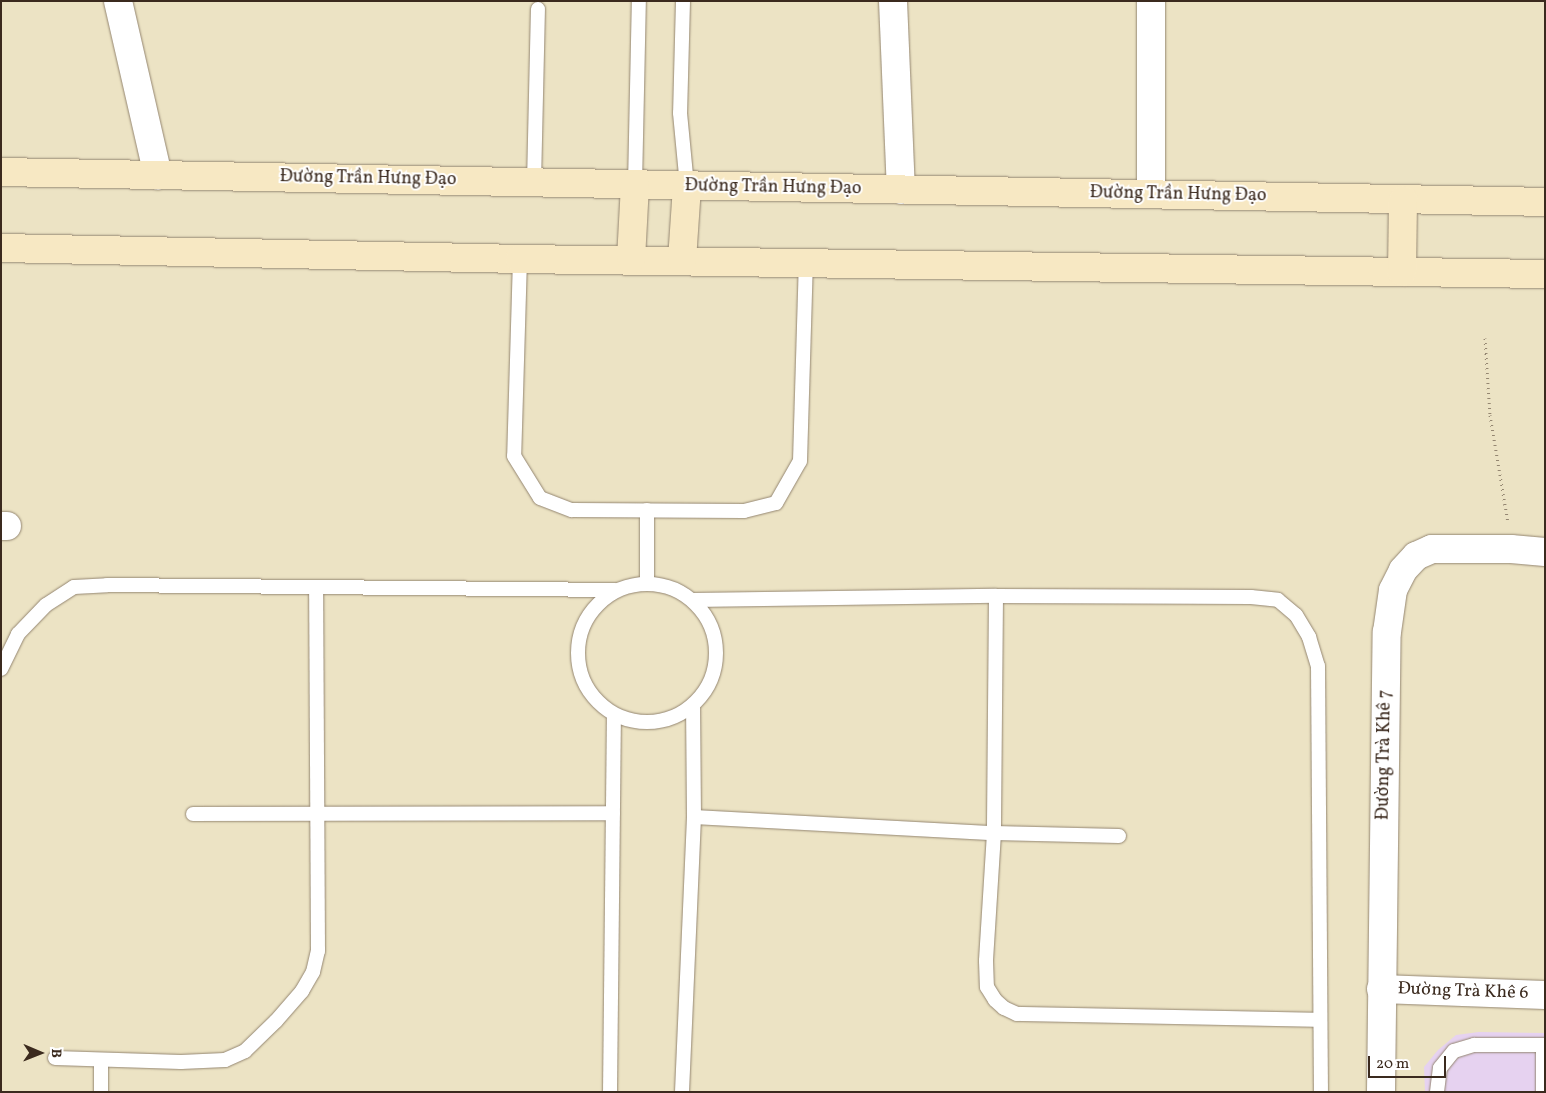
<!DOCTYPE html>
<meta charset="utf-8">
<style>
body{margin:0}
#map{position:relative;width:1546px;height:1093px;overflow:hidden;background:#ece3c4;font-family:Vollkorn,serif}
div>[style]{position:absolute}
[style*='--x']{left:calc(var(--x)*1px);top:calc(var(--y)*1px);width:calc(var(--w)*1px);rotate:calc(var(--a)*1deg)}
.built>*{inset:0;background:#e6d2f0}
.path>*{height:3px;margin-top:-1.5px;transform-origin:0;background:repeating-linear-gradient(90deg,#948671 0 1px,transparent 0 5px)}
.roads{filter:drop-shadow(0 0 1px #948671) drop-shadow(0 0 1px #948671)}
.service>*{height:14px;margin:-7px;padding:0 7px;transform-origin:7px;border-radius:7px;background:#fff}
.service>.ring{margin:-7px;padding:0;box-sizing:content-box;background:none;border:14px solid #fff;border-radius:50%}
.minor>*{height:28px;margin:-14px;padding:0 14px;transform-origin:14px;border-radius:14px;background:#fff}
.secondary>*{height:28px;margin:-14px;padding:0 14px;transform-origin:14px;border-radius:14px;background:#f7e8c3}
span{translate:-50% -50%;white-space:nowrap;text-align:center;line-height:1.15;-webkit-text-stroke:4px #fff;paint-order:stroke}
.street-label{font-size:18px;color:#3b2a1e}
.frame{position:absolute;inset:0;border:2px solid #3b2a1e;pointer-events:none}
.north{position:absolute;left:15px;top:1028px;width:50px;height:50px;-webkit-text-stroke:4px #fff;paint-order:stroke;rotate:91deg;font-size:14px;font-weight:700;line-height:20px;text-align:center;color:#3b2a1e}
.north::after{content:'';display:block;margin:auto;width:18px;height:22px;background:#3b2a1e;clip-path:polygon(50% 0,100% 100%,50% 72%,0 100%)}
.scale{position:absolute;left:1368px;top:1056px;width:78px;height:22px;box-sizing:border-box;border:2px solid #3b2a1e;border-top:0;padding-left:6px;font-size:15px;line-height:18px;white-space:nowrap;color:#3b2a1e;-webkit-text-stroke:4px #fff;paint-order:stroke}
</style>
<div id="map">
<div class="built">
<i style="clip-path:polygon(1479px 1032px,1545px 1033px,1545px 1092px,1425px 1092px,1424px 1067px,1438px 1050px,1456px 1035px)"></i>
</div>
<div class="path">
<i style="--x:1485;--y:338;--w:77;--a:86.3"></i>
<i style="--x:1490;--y:415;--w:109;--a:80.5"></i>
</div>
<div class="roads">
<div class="service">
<i style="--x:683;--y:1;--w:112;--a:91.5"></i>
<i style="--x:680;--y:113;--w:73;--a:84.5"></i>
<i style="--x:534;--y:183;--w:174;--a:-88.7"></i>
<i style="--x:635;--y:185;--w:184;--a:-88.8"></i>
<i style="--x:520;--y:259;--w:197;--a:91.7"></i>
<i style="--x:514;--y:456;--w:49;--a:58.2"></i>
<i style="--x:540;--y:498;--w:34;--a:21"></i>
<i style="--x:572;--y:510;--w:172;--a:0.3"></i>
<i style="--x:744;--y:511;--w:33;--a:-14"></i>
<i style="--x:776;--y:503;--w:48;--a:-60.3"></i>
<i style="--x:800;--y:461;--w:198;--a:-88.3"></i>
<i style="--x:647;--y:510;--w:73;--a:90"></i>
<i class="ring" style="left:578px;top:584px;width:124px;height:124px"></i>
<i style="--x:996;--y:596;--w:237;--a:90.5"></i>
<i style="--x:994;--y:833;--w:128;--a:93.6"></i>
<i style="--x:986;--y:961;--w:26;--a:88"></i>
<i style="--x:987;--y:987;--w:15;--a:58"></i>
<i style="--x:995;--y:1000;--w:12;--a:42"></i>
<i style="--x:1004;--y:1008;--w:14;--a:25"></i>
<i style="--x:1017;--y:1014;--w:303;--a:1.1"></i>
<i style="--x:693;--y:600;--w:303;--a:-0.8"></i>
<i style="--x:996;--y:596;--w:255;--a:0.2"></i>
<i style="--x:1251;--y:597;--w:27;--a:6"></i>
<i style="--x:1278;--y:600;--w:23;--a:40"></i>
<i style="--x:1296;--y:615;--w:26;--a:59"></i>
<i style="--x:1309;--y:637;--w:30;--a:73"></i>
<i style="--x:1318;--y:666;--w:426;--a:89.6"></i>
<i style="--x:1;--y:669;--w:39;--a:-64"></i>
<i style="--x:18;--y:634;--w:40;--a:-46"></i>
<i style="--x:46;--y:605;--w:33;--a:-33"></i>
<i style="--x:74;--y:587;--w:33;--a:-3"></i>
<i style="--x:107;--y:585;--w:508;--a:0.56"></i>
<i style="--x:193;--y:814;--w:420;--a:-0.1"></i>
<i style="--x:694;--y:817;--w:300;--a:3.1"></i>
<i style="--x:994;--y:833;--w:125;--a:1.4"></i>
<i style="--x:55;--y:1058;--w:126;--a:1.8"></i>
<i style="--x:181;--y:1062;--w:44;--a:-2.6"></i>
<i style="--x:225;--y:1060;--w:22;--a:-24"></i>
<i style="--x:245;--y:1051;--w:43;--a:-44.1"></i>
<i style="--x:276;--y:1021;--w:40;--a:-49"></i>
<i style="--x:302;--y:991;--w:22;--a:-60"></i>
<i style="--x:313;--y:972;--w:22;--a:-77"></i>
<i style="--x:318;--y:951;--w:363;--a:-90.3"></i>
<i style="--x:101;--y:1092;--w:31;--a:-90"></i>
<i style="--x:610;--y:1092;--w:377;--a:-89.4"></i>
<i style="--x:682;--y:1092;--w:275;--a:-87.5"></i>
<i style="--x:694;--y:817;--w:111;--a:-90.5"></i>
<i style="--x:1437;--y:1092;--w:24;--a:-83"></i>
<i style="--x:1440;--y:1068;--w:22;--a:-51"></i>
<i style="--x:1454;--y:1051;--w:21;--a:-17"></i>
<i style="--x:1474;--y:1045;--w:71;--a:0"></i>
<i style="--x:1543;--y:1092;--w:47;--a:-90"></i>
</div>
<div class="minor">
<i style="--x:118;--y:1;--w:179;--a:77.1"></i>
<i style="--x:893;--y:1;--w:189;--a:87.6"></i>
<i style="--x:1151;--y:1;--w:192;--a:90"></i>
<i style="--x:1;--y:526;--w:6;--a:0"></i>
<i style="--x:1381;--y:989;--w:164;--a:2.1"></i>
<i style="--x:1381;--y:1092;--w:460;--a:-89.3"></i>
<i style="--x:1387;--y:632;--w:42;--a:-81.9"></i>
<i style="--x:1393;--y:590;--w:22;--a:-63"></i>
<i style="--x:1403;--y:570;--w:19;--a:-47"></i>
<i style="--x:1416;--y:556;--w:17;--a:-24"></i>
<i style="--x:1432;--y:549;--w:79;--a:0"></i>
<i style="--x:1511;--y:549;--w:34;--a:5"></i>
</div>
<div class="secondary">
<i style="--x:1;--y:172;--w:1544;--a:1.11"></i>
<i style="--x:1;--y:248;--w:519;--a:1.21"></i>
<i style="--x:520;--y:259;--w:1025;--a:0.84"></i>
<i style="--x:631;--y:259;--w:74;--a:-86.9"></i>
<i style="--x:682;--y:260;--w:74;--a:-86.1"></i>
<i style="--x:1402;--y:272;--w:72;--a:-89.2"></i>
</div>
</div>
<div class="street-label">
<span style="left:368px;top:179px;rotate:1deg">Đường Trần Hưng Đạo</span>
<span style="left:773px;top:188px;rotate:1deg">Đường Trần Hưng Đạo</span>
<span style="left:1178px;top:195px;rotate:1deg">Đường Trần Hưng Đạo</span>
<span style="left:1385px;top:755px;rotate:-89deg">Đường Trà Khê 7</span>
<span style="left:1463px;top:992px;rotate:2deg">Đường Trà Khê 6</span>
</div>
<div class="frame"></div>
<div class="north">B</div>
<div class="scale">20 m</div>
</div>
